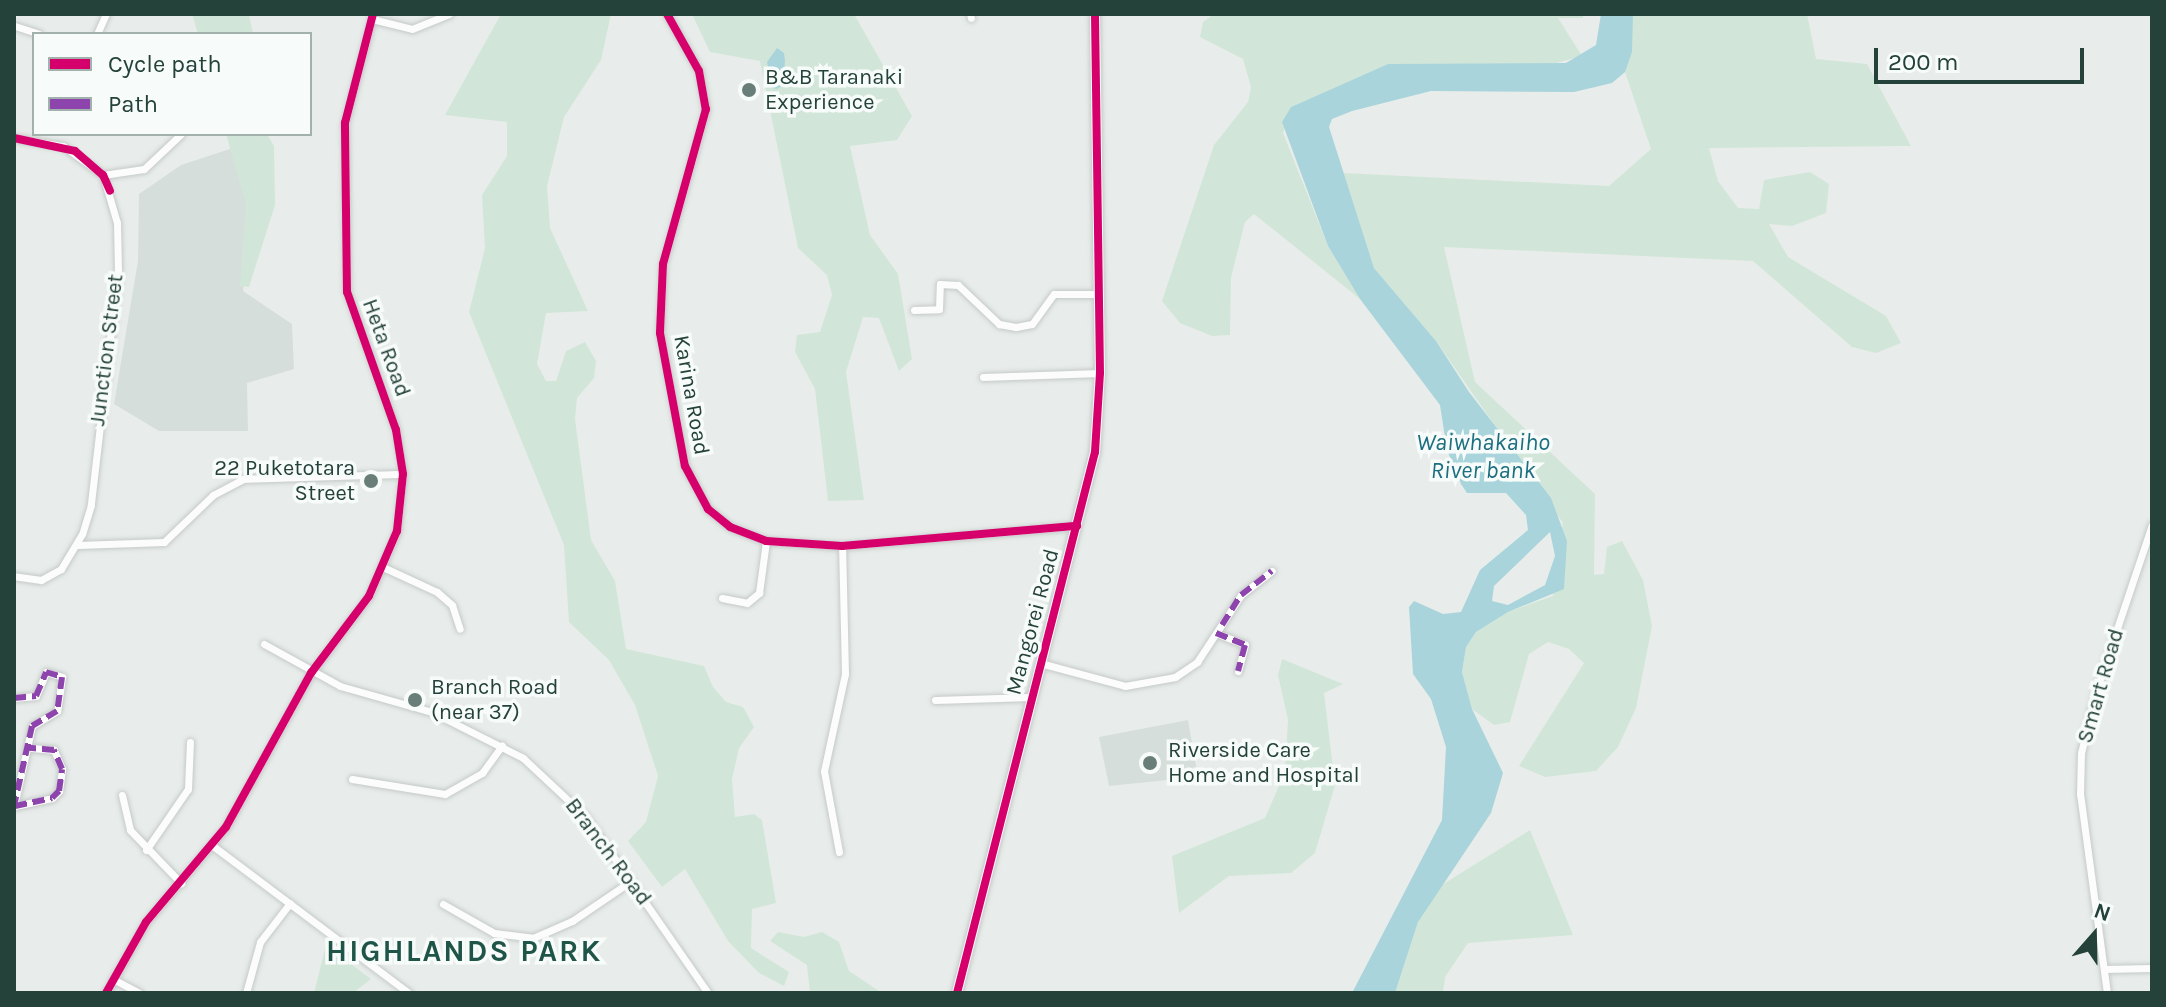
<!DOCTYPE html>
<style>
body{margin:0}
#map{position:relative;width:2166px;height:1007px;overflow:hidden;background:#e8edeb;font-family:Karla,sans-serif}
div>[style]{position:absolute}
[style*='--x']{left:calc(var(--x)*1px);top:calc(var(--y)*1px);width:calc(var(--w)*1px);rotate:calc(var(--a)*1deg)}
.built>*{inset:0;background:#d6dedb}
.green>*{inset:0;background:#d1e6d8}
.water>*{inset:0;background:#a9d4db}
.roads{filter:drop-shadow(0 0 2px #c5cac8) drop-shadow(0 0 2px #c5cac8)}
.street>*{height:7px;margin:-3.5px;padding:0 3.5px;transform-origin:3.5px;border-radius:3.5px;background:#fcfcfc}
.secondary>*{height:10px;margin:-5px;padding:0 5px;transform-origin:5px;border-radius:5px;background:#fcfcfc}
.quiet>*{height:6px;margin-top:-3px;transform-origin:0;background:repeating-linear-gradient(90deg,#8e44ad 0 12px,transparent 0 18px)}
.cycleway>*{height:8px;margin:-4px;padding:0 4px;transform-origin:4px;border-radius:4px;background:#d6006c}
.dots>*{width:22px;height:22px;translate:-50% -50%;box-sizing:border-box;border:4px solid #f7fbf9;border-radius:50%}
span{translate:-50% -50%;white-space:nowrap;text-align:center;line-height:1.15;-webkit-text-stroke:7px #f7fbf9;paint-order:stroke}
.poi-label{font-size:22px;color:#24423a}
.left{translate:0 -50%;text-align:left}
.right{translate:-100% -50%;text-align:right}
.street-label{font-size:22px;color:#24423a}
.water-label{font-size:24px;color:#1c6f80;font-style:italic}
.district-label{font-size:30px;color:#1f5548;font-weight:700;letter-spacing:2px}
.frame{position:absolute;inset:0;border:16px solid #24423a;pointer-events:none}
.legend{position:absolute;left:32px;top:32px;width:280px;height:104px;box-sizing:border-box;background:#f7fbf9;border:2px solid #a3b1ad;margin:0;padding:10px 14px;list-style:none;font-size:24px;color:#24423a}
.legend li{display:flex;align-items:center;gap:16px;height:40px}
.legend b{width:40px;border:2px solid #a3b1ad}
.north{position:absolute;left:2054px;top:895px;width:80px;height:80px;-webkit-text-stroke:6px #f7fbf9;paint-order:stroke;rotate:20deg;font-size:22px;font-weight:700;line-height:32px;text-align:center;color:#24423a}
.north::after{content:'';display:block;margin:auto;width:28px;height:36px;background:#24423a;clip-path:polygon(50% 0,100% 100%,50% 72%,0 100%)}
.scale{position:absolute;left:1874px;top:48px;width:210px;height:36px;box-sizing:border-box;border:4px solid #24423a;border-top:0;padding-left:10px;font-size:24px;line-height:28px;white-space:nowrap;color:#24423a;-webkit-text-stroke:6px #f7fbf9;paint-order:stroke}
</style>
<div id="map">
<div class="built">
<i style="clip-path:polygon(242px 145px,253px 214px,243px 291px,292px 324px,294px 369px,247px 383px,248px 431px,159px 431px,114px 404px,138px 261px,139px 194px,181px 165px)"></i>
<i style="clip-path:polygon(1188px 720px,1198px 777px,1109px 786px,1099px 737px)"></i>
</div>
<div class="green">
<i style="clip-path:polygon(192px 14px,249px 14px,253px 34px,198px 34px)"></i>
<i style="clip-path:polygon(501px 14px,611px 14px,601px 60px,564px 117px,547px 186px,550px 228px,588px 311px,546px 313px,537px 364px,546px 381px,556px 381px,566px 351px,585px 342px,596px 361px,594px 378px,577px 398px,575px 419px,591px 540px,615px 581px,626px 649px,704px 666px,713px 687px,726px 702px,743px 707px,754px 727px,739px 748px,732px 779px,735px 817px,754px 814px,762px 820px,776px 903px,752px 909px,751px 948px,789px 972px,784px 986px,759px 973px,728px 941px,685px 869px,662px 887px,628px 841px,646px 822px,658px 776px,635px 705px,609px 660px,569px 622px,564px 545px,469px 312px,485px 248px,482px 195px,507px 156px,507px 122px,445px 115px)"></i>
<i style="clip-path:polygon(692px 14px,854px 14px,912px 116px,897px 140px,850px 146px,870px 235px,898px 274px,912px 359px,899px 371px,879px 318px,863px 317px,846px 372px,864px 500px,828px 501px,815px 389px,795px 352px,797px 335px,820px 332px,832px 295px,827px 275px,798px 248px,760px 61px,710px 52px)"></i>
<i style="clip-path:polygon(1214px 14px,1583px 14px,1583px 18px,1558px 18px,1582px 56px,1541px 67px,1388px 64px,1291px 107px,1283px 133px,1328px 246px,1360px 299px,1254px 214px,1245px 222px,1231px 278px,1230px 335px,1212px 336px,1180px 323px,1162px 301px,1214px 145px,1248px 102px,1251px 87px,1243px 59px,1200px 37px,1203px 22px)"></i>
<i style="clip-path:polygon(1633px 14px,1807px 14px,1816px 59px,1867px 64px,1911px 146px,1709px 148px,1718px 181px,1738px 208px,1759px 209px,1764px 180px,1810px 172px,1829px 184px,1826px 213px,1792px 226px,1769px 224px,1788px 257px,1886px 316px,1901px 343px,1876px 353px,1852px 347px,1753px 261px,1444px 247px,1475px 382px,1595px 494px,1594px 575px,1604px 574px,1607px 547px,1622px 541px,1643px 580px,1652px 626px,1636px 708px,1618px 747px,1596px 771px,1545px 777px,1519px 766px,1584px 663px,1569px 649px,1548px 642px,1529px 654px,1510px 722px,1494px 725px,1472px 709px,1462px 672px,1466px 647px,1476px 632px,1508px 612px,1553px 596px,1563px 523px,1436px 341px,1374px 268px,1343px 173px,1609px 186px,1651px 149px,1625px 72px)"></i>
<i style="clip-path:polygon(226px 134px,267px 134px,274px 146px,275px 205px,249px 287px,240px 286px,246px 204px)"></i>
<i style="clip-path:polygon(1282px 659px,1343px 684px,1324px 693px,1335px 785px,1315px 853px,1291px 873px,1229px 876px,1179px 913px,1172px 856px,1265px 818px,1285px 772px,1288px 720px,1278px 675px)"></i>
<i style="clip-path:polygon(1530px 830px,1573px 935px,1468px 943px,1445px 977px,1443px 993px,1395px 993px,1418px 922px,1437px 888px)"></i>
<i style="clip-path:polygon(778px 932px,804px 937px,822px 932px,839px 942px,849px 971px,882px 993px,810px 993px,807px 965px,770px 941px)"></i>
<i style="clip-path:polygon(326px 945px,371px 979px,353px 993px,314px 993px)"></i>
</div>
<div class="water">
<i style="clip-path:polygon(evenodd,1601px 14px,1633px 14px,1632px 52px,1625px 72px,1612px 83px,1574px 92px,1431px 91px,1352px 111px,1332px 119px,1329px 127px,1374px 268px,1436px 341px,1469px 392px,1551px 498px,1567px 541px,1564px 589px,1508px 612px,1476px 632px,1466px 647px,1462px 672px,1472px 709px,1503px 773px,1491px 813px,1418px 922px,1395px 993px,1352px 993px,1442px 820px,1446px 747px,1431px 699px,1413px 674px,1409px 607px,1414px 601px,1443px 614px,1461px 612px,1480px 570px,1528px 530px,1526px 515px,1506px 493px,1467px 493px,1461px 484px,1447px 450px,1440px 405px,1360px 299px,1328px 246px,1282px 122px,1291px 107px,1388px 64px,1566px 63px,1596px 45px,1601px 14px,1550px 532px,1555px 556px,1545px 585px,1508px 605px,1492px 601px,1494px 586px,1550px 532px)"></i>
<i style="clip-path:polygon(777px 48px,784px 53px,785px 61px,783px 85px,777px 89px,772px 88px,767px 62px)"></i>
</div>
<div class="roads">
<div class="street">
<i style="--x:667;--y:14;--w:65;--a:60.7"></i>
<i style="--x:699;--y:71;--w:39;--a:80"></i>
<i style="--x:706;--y:109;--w:161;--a:105.5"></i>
<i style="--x:663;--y:264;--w:69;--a:92.5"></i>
<i style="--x:660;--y:333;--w:135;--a:79.4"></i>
<i style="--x:685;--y:466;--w:49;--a:61.9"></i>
<i style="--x:708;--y:509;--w:28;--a:39"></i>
<i style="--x:730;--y:527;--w:39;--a:21"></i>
<i style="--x:766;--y:541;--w:76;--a:3.8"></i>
<i style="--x:842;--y:546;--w:236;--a:-4.9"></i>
<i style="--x:970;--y:14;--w:4;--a:76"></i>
<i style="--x:372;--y:19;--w:41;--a:14"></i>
<i style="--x:412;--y:29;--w:40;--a:-22"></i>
<i style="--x:15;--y:26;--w:25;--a:18"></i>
<i style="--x:97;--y:34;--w:22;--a:-66"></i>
<i style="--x:14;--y:138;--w:50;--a:9.3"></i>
<i style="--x:63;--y:146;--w:49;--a:35.9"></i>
<i style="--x:103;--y:175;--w:50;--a:73.7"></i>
<i style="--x:117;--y:223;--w:47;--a:88.8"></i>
<i style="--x:118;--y:270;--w:237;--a:96.6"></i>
<i style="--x:91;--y:505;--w:30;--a:107"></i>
<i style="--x:82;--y:534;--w:41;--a:121"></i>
<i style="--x:61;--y:569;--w:23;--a:151"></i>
<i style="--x:41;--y:580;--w:27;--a:-172"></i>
<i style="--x:103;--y:175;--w:41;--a:-8.3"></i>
<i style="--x:144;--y:169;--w:51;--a:-43.4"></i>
<i style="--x:914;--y:310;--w:25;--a:-2"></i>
<i style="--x:939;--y:309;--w:25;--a:-88"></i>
<i style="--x:940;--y:284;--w:18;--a:3"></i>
<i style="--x:958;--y:285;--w:57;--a:43.6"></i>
<i style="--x:999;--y:324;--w:17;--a:10"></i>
<i style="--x:1016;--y:327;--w:16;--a:-11"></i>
<i style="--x:1032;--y:324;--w:37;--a:-54"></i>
<i style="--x:1054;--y:294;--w:46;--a:0"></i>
<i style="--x:983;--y:377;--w:117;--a:-2"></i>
<i style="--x:78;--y:545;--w:86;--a:-2"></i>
<i style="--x:164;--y:542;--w:68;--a:-43.8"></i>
<i style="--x:213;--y:495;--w:34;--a:-28"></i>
<i style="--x:243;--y:479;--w:160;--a:-1.8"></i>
<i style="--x:385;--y:568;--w:57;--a:24.8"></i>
<i style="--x:437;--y:592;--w:20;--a:41"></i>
<i style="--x:452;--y:605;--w:25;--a:72"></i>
<i style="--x:722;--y:598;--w:25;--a:11"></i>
<i style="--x:747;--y:603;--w:16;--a:-40"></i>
<i style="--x:759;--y:593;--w:52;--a:-82.3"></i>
<i style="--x:1216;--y:633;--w:31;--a:22"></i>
<i style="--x:1245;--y:645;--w:27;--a:105"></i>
<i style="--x:264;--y:644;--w:87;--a:28.9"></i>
<i style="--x:340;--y:686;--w:96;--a:15.8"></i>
<i style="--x:432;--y:712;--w:102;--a:26.8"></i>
<i style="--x:523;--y:758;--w:86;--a:43.1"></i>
<i style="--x:586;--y:817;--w:214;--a:55.3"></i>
<i style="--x:1040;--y:663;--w:88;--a:15.1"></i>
<i style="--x:1125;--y:686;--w:51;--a:-10.2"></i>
<i style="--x:1175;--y:677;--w:27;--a:-34"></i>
<i style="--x:1197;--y:662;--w:80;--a:-56.7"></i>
<i style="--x:1241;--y:595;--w:39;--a:-38"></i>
<i style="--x:14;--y:698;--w:22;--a:-5"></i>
<i style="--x:36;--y:696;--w:26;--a:-67"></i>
<i style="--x:46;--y:672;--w:17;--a:17"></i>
<i style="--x:62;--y:677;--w:34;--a:98"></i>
<i style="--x:57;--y:711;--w:29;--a:149"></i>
<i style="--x:32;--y:726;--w:82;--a:102.7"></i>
<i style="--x:935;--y:700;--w:96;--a:-1.8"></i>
<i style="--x:352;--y:779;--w:94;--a:9.2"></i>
<i style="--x:445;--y:794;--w:43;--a:-29.6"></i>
<i style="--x:482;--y:773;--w:34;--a:-54"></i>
<i style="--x:122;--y:795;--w:36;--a:77"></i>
<i style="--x:130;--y:830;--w:74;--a:46.1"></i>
<i style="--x:15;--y:806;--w:38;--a:-12"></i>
<i style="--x:52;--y:798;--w:10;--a:-45"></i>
<i style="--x:59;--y:791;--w:22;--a:-82"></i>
<i style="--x:62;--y:769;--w:21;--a:-113"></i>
<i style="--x:54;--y:750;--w:25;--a:-175"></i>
<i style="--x:213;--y:846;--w:245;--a:36.9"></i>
<i style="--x:146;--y:850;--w:74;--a:-55.5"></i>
<i style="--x:188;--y:789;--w:47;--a:-87.6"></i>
<i style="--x:839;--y:852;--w:82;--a:-100.5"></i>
<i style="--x:824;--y:771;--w:99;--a:-77.8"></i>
<i style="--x:845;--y:674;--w:128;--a:-91.3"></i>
<i style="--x:443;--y:904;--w:59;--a:29.6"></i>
<i style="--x:494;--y:933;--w:39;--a:7"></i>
<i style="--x:533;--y:938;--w:43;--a:-23.6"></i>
<i style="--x:572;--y:921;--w:71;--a:-34.1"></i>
<i style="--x:2104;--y:969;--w:48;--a:-1.2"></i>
<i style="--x:113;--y:979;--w:30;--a:28"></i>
<i style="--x:106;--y:993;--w:81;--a:-60.6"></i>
<i style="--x:146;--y:922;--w:124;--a:-49.9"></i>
<i style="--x:226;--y:827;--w:176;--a:-61.1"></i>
<i style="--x:311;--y:673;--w:96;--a:-53"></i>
<i style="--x:369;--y:596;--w:71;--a:-66.7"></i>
<i style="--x:397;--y:531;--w:57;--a:-84"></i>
<i style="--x:403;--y:474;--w:45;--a:-99"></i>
<i style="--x:396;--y:430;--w:146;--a:-109.5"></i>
<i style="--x:347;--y:292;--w:169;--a:-90.7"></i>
<i style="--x:345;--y:123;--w:113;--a:-75.6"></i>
<i style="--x:246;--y:993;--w:53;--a:-74.6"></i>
<i style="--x:260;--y:942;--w:49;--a:-52.4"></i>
<i style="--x:2107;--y:993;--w:201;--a:-97.7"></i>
<i style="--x:2080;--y:794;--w:41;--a:-88.6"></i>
<i style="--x:2081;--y:753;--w:67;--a:-76.2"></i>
<i style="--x:2097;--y:688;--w:172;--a:-71.4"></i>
</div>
<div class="secondary">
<i style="--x:957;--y:993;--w:558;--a:-75.69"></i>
<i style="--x:1095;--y:452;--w:79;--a:-86.4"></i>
<i style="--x:1100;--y:373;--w:359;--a:-90.8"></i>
</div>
</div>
<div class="quiet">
<i style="--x:1222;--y:625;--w:36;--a:-58"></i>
<i style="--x:1241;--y:595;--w:39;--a:-38"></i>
<i style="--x:1216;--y:633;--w:31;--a:22"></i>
<i style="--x:1245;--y:645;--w:27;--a:105"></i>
<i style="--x:14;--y:698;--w:22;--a:-5"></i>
<i style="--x:36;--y:696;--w:26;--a:-67"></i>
<i style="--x:46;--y:672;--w:17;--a:17"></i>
<i style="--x:62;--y:677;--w:34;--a:98"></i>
<i style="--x:57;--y:711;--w:29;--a:149"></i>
<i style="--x:32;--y:726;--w:82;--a:102.7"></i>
<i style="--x:15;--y:806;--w:38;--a:-12"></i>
<i style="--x:52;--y:798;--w:10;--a:-45"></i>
<i style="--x:59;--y:791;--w:22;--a:-82"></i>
<i style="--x:62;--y:769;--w:21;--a:-113"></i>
<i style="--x:54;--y:750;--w:25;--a:-175"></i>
</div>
<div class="cycleway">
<i style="--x:667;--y:14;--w:65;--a:60.7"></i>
<i style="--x:699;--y:71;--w:39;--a:80"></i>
<i style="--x:706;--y:109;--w:161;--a:105.5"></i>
<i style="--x:663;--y:264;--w:69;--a:92.5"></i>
<i style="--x:660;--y:333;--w:135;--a:79.4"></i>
<i style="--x:685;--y:466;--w:49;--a:61.9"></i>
<i style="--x:708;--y:509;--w:28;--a:39"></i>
<i style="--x:730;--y:527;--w:39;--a:21"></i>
<i style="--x:766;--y:541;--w:76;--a:3.8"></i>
<i style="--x:842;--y:546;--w:236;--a:-4.9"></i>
<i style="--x:14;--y:138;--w:62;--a:12"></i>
<i style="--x:75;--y:151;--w:37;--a:41"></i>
<i style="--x:103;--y:175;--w:17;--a:66"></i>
<i style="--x:106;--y:993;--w:81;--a:-60.6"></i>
<i style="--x:146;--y:922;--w:124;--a:-49.9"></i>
<i style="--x:226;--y:827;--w:176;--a:-61.1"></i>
<i style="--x:311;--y:673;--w:96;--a:-53"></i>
<i style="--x:369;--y:596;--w:71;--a:-66.7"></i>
<i style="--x:397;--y:531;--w:57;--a:-84"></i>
<i style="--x:403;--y:474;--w:45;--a:-99"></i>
<i style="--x:396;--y:430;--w:146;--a:-109.5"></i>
<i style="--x:347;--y:292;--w:169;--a:-90.7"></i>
<i style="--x:345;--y:123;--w:113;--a:-75.6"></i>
<i style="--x:957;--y:993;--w:558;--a:-75.69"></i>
<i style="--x:1095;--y:452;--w:79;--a:-86.4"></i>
<i style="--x:1100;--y:373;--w:359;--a:-90.8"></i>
</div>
<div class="dots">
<i style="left:749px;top:90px;background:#697e78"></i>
<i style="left:371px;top:481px;background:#697e78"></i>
<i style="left:415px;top:700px;background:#697e78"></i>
<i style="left:1150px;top:763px;background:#697e78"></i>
</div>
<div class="poi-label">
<span class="left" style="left:765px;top:90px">B&amp;B Taranaki<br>Experience</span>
<span class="right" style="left:355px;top:481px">22 Puketotara<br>Street</span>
<span class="left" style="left:431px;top:700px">Branch Road<br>(near 37)</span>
<span class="left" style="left:1168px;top:763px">Riverside Care<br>Home and Hospital</span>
</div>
<div class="street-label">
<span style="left:386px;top:348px;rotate:70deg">Heta Road</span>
<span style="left:107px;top:350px;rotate:-83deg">Junction Street</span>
<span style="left:691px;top:395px;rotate:80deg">Karina Road</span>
<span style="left:1033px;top:622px;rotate:-75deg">Mangorei Road</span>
<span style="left:2101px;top:686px;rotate:-74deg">Smart Road</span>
<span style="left:608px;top:852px;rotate:53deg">Branch Road</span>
</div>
<div class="water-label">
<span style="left:1483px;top:457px">Waiwhakaiho<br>River bank</span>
</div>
<div class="district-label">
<span style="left:464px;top:951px">HIGHLANDS PARK</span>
</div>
<div class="frame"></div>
<ul class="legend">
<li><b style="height:10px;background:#d6006c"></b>Cycle path</li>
<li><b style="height:10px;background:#8e44ad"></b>Path</li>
</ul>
<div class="north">N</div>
<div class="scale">200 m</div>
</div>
